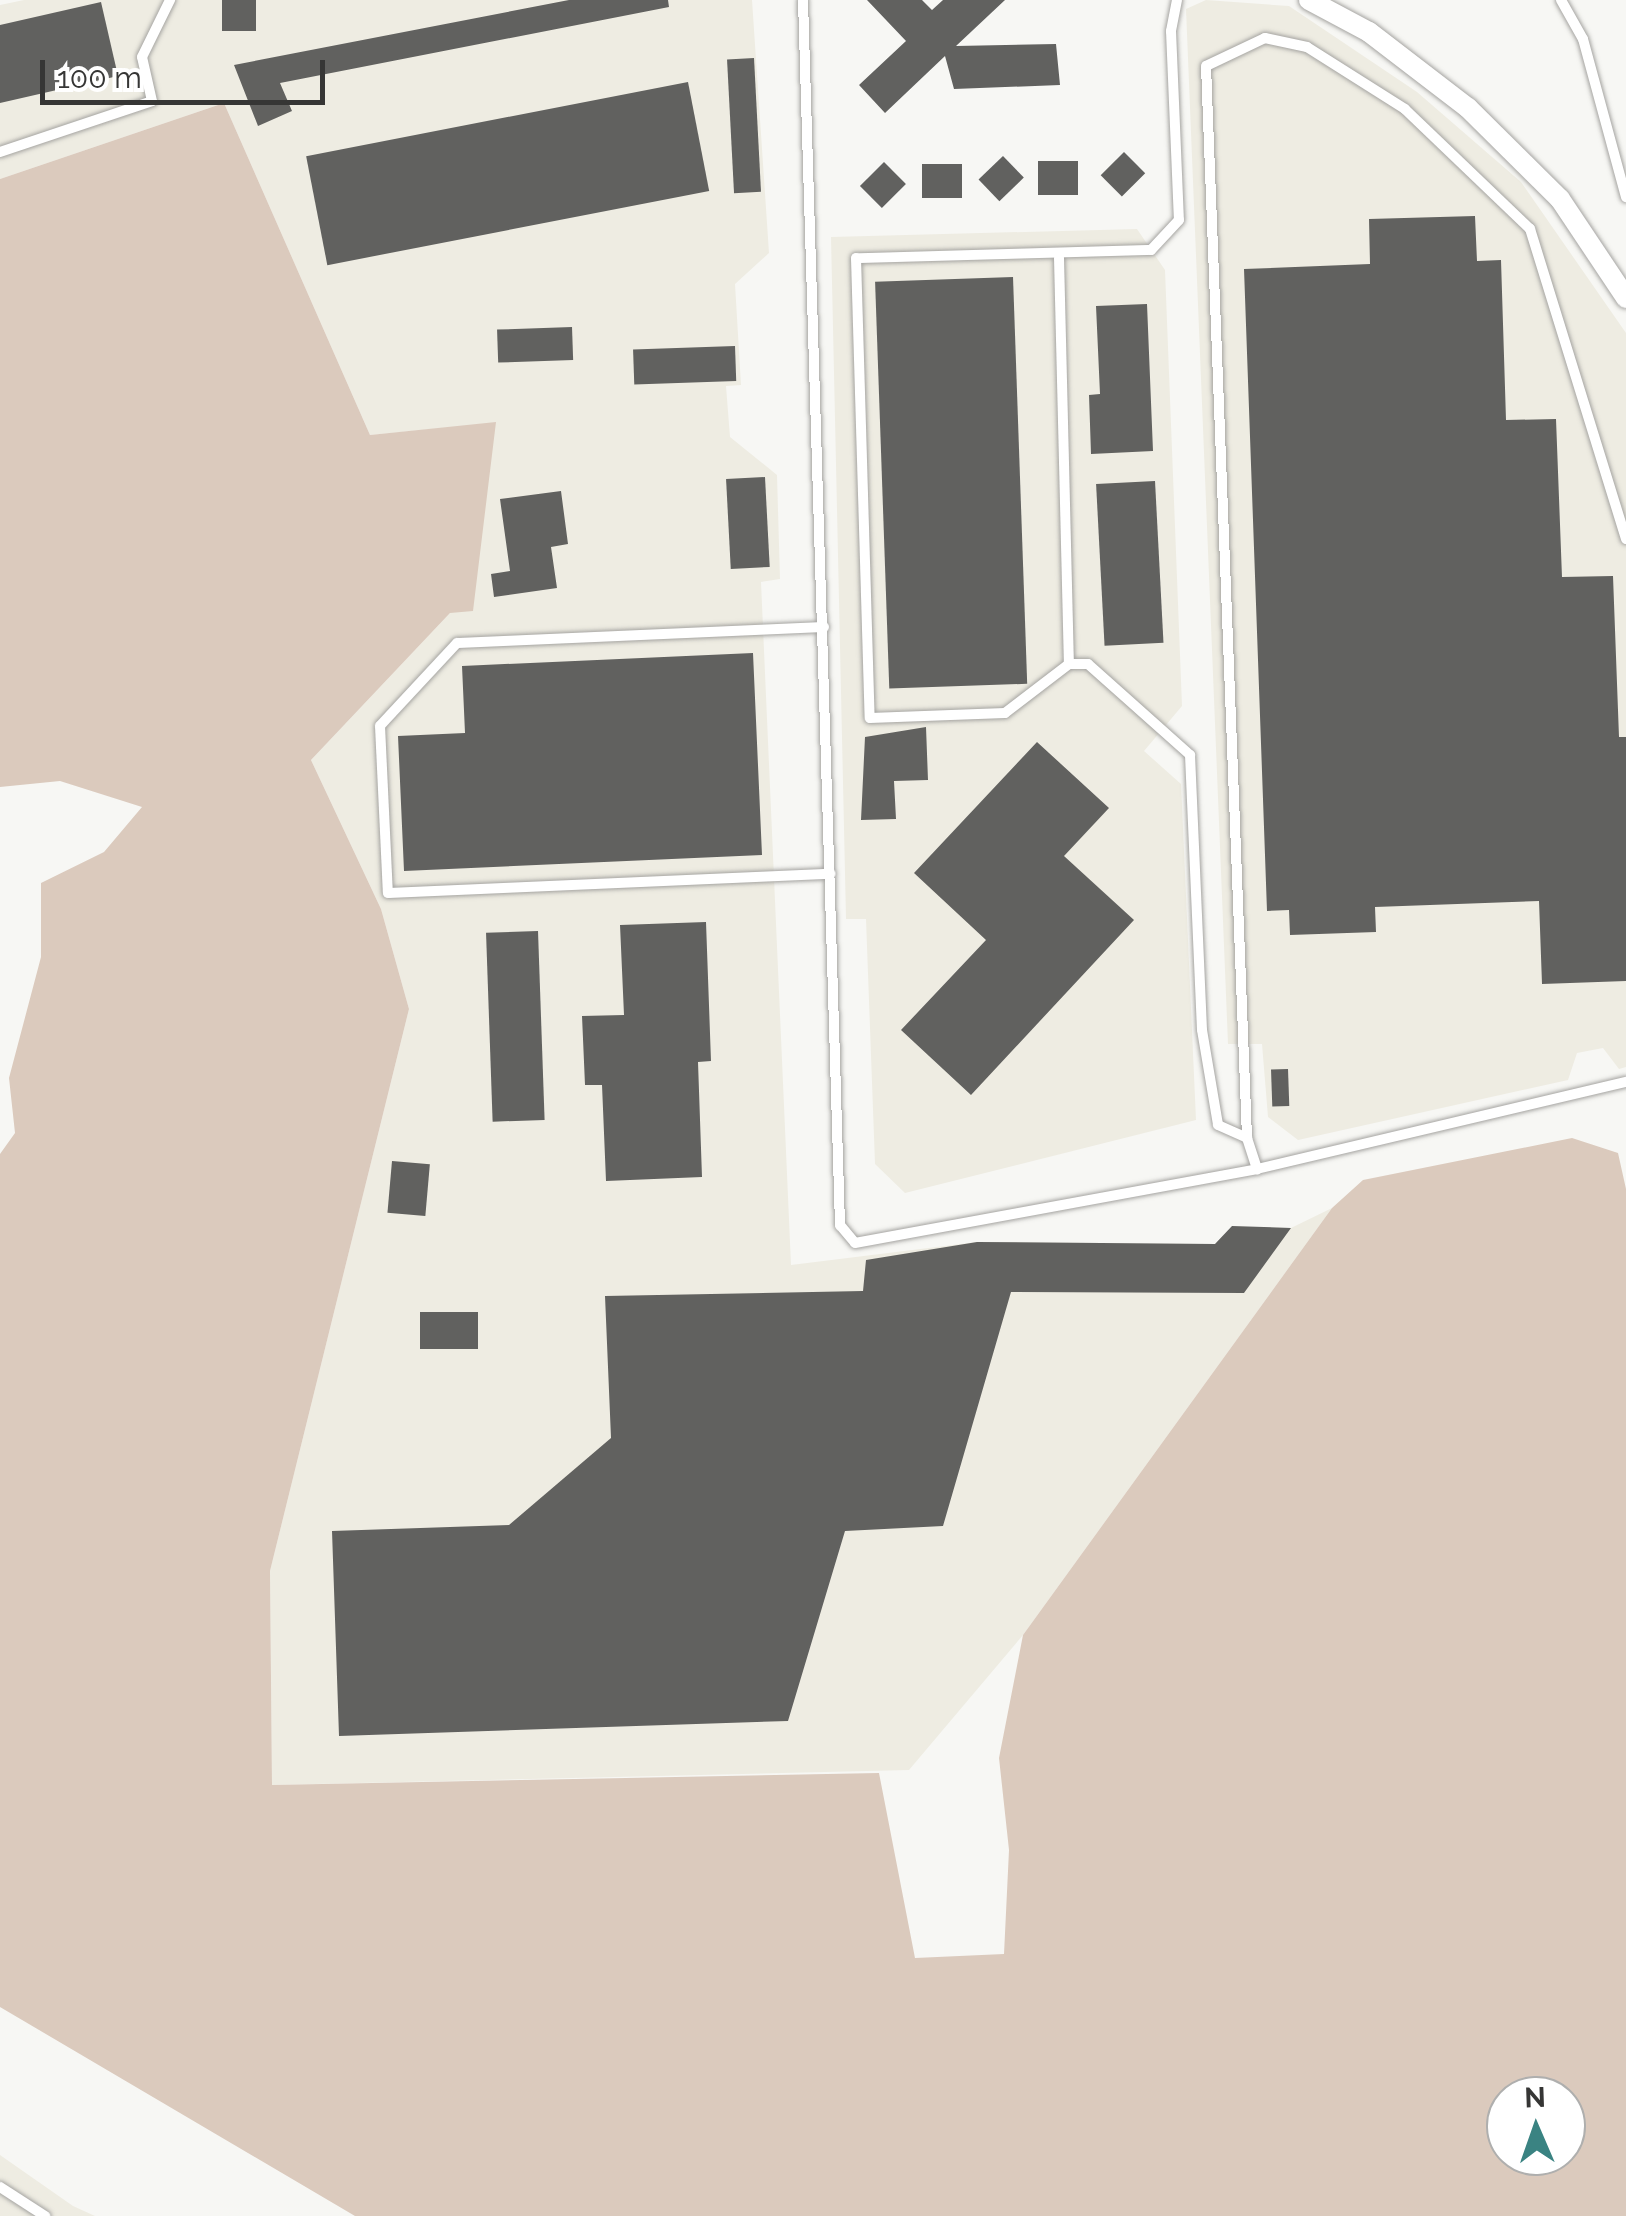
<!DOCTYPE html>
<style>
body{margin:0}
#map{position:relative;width:1626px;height:2216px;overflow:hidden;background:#f7f7f4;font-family:Raleway,sans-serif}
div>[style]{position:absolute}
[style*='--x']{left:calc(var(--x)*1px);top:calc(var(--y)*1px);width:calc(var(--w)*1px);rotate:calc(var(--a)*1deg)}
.built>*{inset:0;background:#eeece2}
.green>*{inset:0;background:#dbcabd}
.building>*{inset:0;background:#61615f;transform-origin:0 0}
.roads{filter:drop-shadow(0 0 2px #a5a4a1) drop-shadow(0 0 2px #a5a4a1)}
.lane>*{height:10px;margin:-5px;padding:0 5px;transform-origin:5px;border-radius:5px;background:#fff}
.street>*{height:20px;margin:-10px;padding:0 10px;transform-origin:10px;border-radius:10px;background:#fff}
span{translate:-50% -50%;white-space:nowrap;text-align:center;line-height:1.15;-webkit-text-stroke:10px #fff;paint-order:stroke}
.north{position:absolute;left:1486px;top:2076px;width:100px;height:100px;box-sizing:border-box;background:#fff;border:2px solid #afafae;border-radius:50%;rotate:358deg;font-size:28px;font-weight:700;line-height:40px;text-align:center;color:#363635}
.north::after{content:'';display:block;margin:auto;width:35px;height:45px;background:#3a8382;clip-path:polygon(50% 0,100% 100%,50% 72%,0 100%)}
.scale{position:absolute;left:40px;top:60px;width:285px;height:45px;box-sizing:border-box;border:5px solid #363635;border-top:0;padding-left:12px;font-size:30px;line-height:35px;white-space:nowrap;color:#363635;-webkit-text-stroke:8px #fff;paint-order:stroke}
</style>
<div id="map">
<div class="built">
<i style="clip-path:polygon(24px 0,752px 0,769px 253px,735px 284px,741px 385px,726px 386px,730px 437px,777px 475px,780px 579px,761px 582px,791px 1265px,977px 1242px,1215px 1244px,1232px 1227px,1291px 1228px,1332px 1208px,1023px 1635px,909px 1770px,272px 1785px,270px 1571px,409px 1009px,381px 909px,311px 760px,450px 613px,495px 423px,370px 435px,224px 103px,0 179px,0 5px)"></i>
<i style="clip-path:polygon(1206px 0,1289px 6px,1417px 92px,1521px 182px,1626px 333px,1626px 1067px,1619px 1069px,1603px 1048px,1577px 1053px,1568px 1080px,1298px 1140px,1268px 1117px,1262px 1044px,1228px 1044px,1186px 9px)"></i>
<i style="clip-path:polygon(1137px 229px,1165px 270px,1182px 706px,1144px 751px,1181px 784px,1196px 1120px,905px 1193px,875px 1164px,866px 919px,846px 919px,831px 237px)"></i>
<i style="clip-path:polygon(0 2155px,73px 2206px,95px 2216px,0 2216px)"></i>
</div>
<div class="green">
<i style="clip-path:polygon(evenodd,224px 103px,370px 435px,496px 422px,473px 611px,450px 613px,311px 760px,381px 909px,409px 1009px,270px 1571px,272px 1785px,879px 1773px,915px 1958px,1004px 1954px,1009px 1850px,999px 1758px,1023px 1635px,1332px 1208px,1363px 1180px,1572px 1138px,1618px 1153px,1626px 1189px,1626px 2216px,355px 2216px,0 2007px,0 1154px,15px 1133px,9px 1078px,41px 957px,41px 883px,104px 852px,142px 807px,60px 781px,0 787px,0 179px,224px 103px,1566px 2096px,1566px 2156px,1506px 2156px,1506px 2096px,1566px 2096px)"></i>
</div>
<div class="building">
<i style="left:222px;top:0;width:34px;height:31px"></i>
<i style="clip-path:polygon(569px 0,668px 0,669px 7px,280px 83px,292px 111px,258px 126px,234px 65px)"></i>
<i style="clip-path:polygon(867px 0,922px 0,932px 10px,943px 0,1005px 0,956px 46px,1056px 44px,1060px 85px,954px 89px,945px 56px,885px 113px,859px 85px,906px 41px)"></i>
<i style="clip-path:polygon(101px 2px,118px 76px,0 103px,0 25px)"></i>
<i style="left:754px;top:58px;width:134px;height:27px;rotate:87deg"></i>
<i style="left:688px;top:82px;width:111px;height:389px;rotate:79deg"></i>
<i style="left:1124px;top:152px;width:30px;height:33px;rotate:45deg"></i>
<i style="left:1003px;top:156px;width:30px;height:34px;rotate:46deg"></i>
<i style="left:1078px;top:161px;width:34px;height:40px;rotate:90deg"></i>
<i style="left:884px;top:162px;width:31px;height:34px;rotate:45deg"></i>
<i style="left:962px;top:164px;width:34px;height:40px;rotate:90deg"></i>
<i style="clip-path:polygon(1475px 216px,1477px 261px,1501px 260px,1506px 420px,1556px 419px,1562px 577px,1613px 576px,1619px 737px,1626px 737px,1626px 981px,1542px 984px,1539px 901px,1375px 907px,1376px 932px,1290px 935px,1289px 910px,1267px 911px,1244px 269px,1370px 264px,1369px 219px)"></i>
<i style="left:1013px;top:277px;width:407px;height:138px;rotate:88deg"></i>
<i style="clip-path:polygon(1147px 304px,1153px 451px,1091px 454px,1089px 395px,1100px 394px,1096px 306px)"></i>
<i style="left:572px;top:327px;width:33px;height:75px;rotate:88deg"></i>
<i style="left:735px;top:346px;width:35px;height:102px;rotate:88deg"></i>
<i style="left:765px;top:477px;width:90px;height:39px;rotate:87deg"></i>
<i style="left:1155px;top:481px;width:162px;height:59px;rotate:87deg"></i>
<i style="clip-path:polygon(561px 491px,568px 544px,551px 547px,557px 588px,494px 597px,491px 574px,510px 571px,500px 499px)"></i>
<i style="clip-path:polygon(753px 653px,762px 855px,404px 871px,398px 736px,465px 733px,462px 666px)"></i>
<i style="clip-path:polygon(926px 727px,928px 780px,894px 781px,896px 819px,861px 820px,865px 737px)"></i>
<i style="clip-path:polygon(1037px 742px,1109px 808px,1064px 856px,1134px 920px,971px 1095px,901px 1030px,986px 940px,914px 873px)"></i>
<i style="clip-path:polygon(706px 922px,711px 1061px,698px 1062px,702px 1177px,606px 1181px,602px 1085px,585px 1085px,582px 1016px,624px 1015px,620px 925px)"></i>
<i style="left:538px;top:931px;width:189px;height:52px;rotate:88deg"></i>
<i style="left:1288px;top:1069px;width:37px;height:17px;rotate:88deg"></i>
<i style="left:392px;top:1161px;width:38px;height:52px;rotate:5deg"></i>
<i style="clip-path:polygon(1232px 1226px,1291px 1228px,1244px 1293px,1011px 1292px,943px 1526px,845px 1531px,788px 1721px,339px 1736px,332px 1531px,509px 1525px,611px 1438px,605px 1296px,863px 1291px,866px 1260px,977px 1242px,1215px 1244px)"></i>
<i style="left:420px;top:1312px;width:58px;height:37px"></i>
</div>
<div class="roads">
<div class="lane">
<i style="--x:803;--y:0;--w:1226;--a:88.27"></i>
<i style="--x:840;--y:1225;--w:23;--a:50"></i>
<i style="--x:855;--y:1243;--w:409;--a:-10.4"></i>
<i style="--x:1177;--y:0;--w:32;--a:101"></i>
<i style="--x:1171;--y:31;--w:189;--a:87.6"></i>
<i style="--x:1179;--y:220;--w:41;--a:133"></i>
<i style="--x:1151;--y:250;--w:295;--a:178.4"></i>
<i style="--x:856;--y:258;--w:460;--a:88.3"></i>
<i style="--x:870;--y:718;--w:135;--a:-2.1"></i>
<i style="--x:1005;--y:713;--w:81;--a:-37.4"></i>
<i style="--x:1069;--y:664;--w:19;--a:0"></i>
<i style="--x:1088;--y:664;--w:137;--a:41.7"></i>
<i style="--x:1190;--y:755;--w:275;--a:87.5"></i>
<i style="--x:1202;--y:1030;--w:96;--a:80.4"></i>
<i style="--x:1218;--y:1125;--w:32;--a:24"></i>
<i style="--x:1561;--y:0;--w:45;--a:60.6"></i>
<i style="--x:1583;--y:39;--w:164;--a:74.8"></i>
<i style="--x:0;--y:152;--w:160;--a:-18.5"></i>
<i style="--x:152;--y:101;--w:45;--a:-102.8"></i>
<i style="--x:142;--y:57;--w:64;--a:-63.8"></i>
<i style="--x:1059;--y:258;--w:406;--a:88.6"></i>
<i style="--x:1626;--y:539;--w:325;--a:-107.2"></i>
<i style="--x:1530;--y:229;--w:173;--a:-136.2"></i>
<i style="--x:1405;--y:109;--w:116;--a:-147.7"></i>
<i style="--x:1307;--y:47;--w:43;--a:-167.9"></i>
<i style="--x:1265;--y:38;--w:65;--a:154.6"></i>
<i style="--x:1206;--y:66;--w:1073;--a:87.81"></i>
<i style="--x:1247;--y:1138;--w:33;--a:72"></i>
<i style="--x:1257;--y:1169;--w:379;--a:-13.3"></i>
<i style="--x:824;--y:627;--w:367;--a:177.5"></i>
<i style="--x:457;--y:643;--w:113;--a:132.9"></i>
<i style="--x:380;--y:726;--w:167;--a:87.3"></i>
<i style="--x:388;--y:893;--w:443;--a:-2.5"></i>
<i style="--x:0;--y:2187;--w:54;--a:32.8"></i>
</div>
<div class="street">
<i style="--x:1309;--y:0;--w:68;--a:28.1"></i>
<i style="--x:1369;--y:32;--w:125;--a:37.5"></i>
<i style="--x:1468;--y:108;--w:129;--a:44.7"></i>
<i style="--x:1560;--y:199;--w:119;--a:56.3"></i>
</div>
</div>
<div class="north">N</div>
<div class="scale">100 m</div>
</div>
